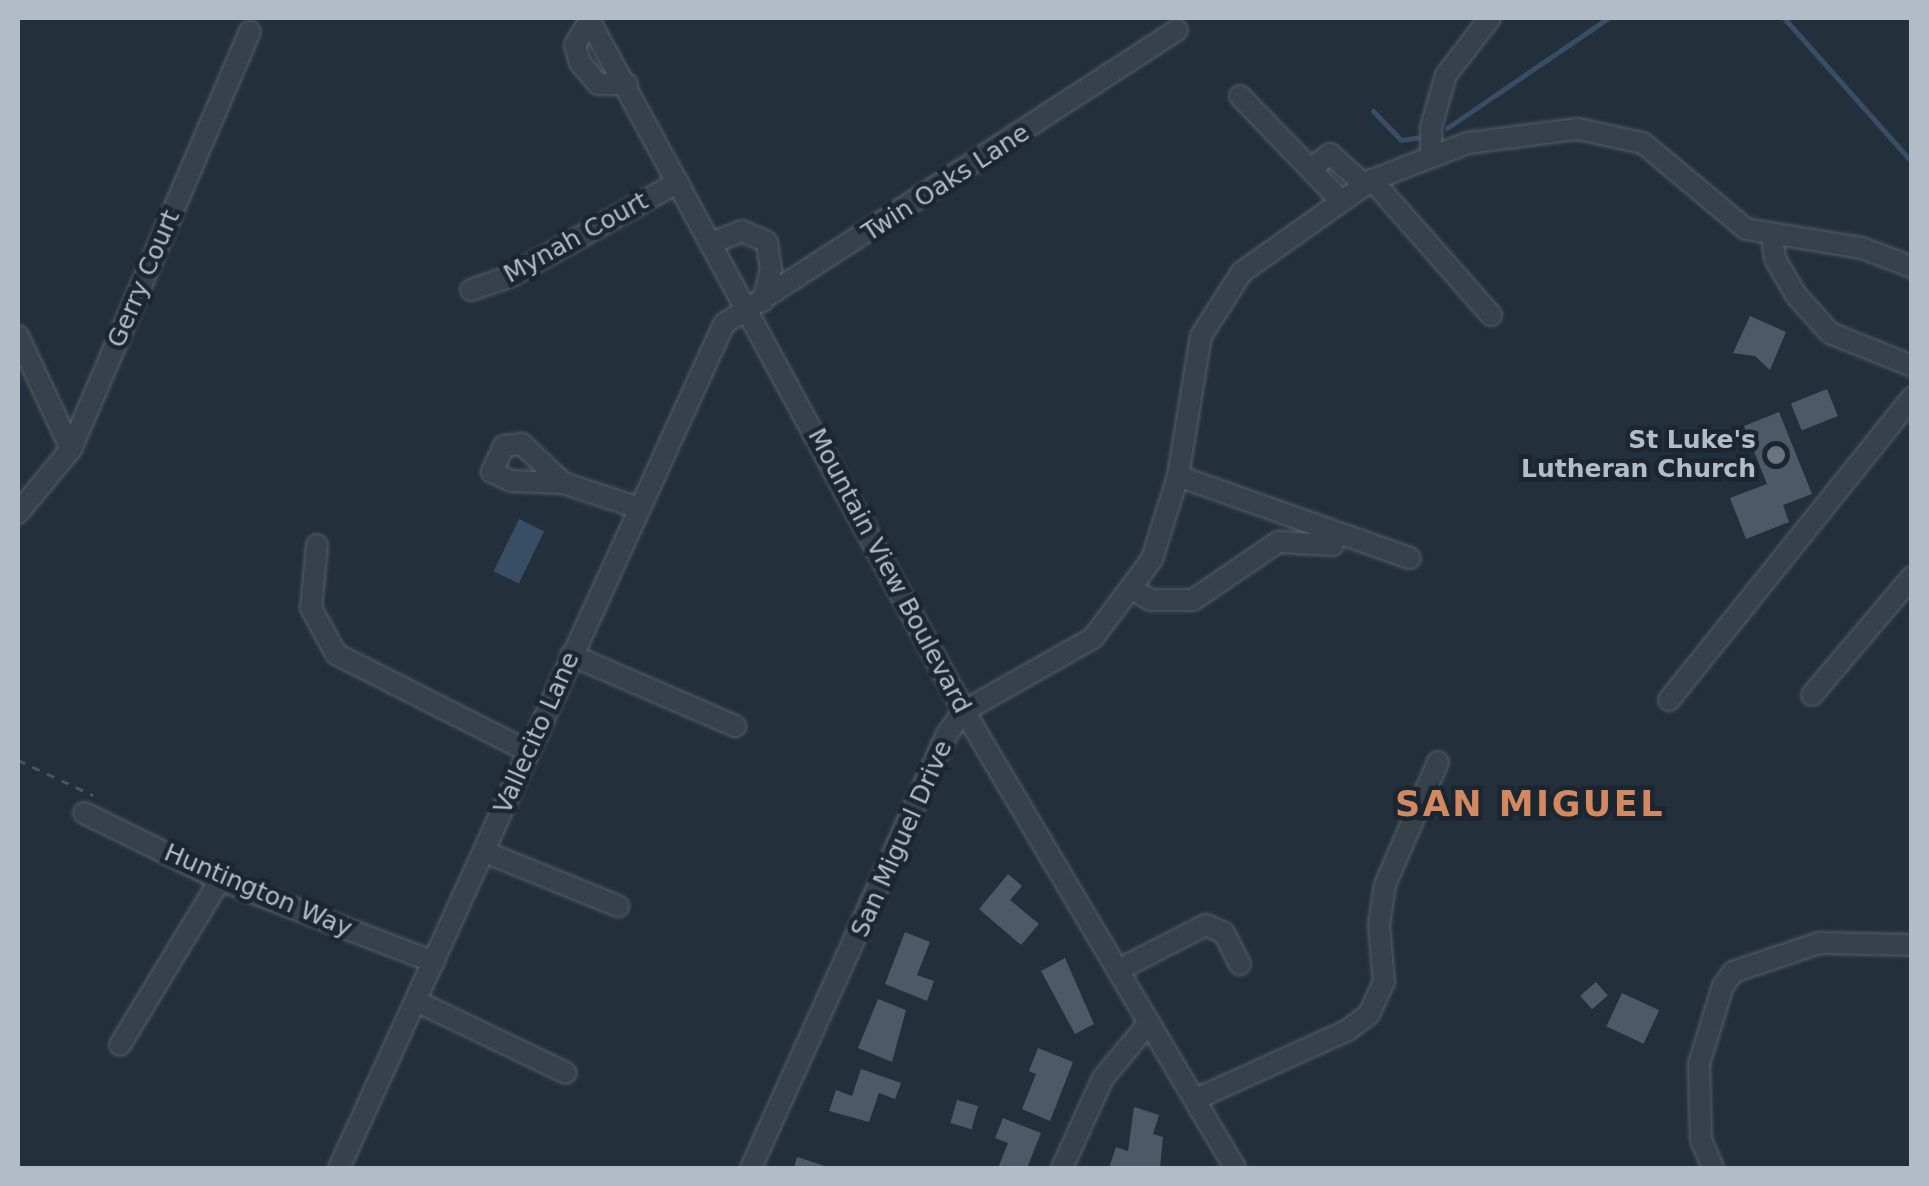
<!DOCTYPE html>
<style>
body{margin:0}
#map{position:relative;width:1929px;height:1186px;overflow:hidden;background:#232f3b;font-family:"DejaVu Sans",sans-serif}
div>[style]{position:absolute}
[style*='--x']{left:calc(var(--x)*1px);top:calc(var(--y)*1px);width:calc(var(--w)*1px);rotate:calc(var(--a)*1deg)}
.water>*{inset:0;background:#384e64;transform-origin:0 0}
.stream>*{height:5px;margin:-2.5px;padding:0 2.5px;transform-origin:2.5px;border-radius:2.5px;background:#384e64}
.building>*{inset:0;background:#4c5a67;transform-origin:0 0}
.path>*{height:2.5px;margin-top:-1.25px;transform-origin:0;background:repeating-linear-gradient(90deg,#425859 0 8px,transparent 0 16px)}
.roads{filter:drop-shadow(0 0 2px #555f69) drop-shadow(0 0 2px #555f69)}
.minor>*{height:20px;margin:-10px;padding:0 10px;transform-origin:10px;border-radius:10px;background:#36414b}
.dots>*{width:28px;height:28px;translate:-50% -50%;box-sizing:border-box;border:5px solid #1c2630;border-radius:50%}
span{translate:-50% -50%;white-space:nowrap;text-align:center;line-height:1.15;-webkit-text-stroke:9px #1c2630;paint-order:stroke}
.street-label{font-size:25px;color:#b2bcc7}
.poi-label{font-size:25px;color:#b2bcc7;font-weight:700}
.right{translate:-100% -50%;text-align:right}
.district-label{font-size:35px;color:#d28861;font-weight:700;letter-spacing:2.5px}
.frame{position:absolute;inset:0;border:20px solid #b2bcc7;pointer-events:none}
</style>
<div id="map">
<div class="water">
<i style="left:519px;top:519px;width:28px;height:58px;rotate:26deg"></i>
</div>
<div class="stream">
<i style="--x:1784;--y:18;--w:193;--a:48.4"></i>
<i style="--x:1373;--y:111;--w:40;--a:46"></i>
<i style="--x:1401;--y:140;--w:21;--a:-8"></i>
<i style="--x:1447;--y:128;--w:195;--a:-34.3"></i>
</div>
<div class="building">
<i style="clip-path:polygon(1750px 316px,1786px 332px,1770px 370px,1755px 356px,1733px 353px)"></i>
<i style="left:1827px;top:389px;width:29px;height:39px;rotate:68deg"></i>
<i style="clip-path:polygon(1779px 412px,1812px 494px,1783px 505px,1789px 522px,1746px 539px,1730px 498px,1767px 484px,1744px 426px)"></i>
<i style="clip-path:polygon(1008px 874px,1022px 886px,1010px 900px,1039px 924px,1021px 945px,979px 909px)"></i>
<i style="clip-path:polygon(905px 932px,930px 942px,917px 975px,934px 981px,927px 1001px,885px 984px)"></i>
<i style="clip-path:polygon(1065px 958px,1094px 1024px,1075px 1034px,1041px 971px)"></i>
<i style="left:1596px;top:982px;width:18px;height:21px;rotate:49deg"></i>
<i style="left:1622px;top:993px;width:41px;height:37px;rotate:25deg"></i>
<i style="clip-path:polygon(878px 999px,906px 1010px,892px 1062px,858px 1048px)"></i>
<i style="clip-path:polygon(1038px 1048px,1073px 1062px,1050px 1121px,1022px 1109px,1036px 1074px,1029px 1071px)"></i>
<i style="clip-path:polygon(861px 1069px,901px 1083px,895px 1099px,879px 1093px,869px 1122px,829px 1111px,836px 1090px,852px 1096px)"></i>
<i style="left:957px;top:1100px;width:22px;height:24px;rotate:16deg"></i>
<i style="clip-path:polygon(1134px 1107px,1159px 1115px,1153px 1134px,1163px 1137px,1160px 1168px,1109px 1168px,1116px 1147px,1128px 1151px)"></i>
<i style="clip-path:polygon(1003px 1118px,1041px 1133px,1027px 1168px,998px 1168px,1008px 1143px,995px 1138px)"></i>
<i style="clip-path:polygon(797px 1157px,831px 1168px,794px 1168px)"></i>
</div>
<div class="path">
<i style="--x:18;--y:760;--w:83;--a:25"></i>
</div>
<div class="roads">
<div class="minor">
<i style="--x:588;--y:18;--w:788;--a:61.52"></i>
<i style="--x:964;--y:711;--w:531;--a:59.33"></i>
<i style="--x:590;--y:20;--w:29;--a:121"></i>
<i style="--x:575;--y:45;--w:19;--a:74"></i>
<i style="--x:580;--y:63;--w:28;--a:49"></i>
<i style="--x:598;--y:84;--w:29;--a:0"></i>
<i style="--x:1240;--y:96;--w:144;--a:46.1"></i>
<i style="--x:1431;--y:156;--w:29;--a:-90"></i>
<i style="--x:1431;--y:127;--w:54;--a:-73.9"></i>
<i style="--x:1446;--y:75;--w:72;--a:-52.3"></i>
<i style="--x:1312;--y:168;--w:23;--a:-38"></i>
<i style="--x:1330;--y:154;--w:47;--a:41.5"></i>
<i style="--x:1372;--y:180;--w:180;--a:48.6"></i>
<i style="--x:1772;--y:237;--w:22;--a:82"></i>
<i style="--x:1775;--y:259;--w:42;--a:59.7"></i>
<i style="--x:1796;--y:295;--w:51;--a:48.2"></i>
<i style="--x:1830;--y:333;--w:88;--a:21.9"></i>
<i style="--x:714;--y:242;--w:30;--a:-21"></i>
<i style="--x:742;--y:231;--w:27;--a:24"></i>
<i style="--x:767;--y:242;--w:27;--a:82"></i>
<i style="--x:771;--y:269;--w:33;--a:104"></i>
<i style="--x:471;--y:290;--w:40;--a:-18.9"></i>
<i style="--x:509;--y:277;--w:194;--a:-29.3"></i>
<i style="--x:18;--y:336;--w:125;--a:64.9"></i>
<i style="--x:1178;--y:476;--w:246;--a:19.5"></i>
<i style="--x:563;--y:483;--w:57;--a:-136.4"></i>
<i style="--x:522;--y:444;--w:18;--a:174"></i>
<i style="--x:504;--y:446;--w:29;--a:115"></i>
<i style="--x:492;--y:472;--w:21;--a:25"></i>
<i style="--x:511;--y:481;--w:52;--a:2.2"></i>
<i style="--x:563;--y:483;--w:80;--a:18.2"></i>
<i style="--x:18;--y:513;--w:83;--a:-50.4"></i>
<i style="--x:71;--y:449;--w:454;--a:-66.8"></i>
<i style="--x:317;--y:545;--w:63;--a:95.4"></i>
<i style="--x:311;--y:608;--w:52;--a:61.5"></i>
<i style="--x:336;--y:654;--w:214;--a:26.9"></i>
<i style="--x:1132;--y:589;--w:21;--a:31"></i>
<i style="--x:1150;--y:600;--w:43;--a:0"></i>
<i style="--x:1193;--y:600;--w:103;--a:-34.3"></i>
<i style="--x:1278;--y:542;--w:55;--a:3.1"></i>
<i style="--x:571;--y:655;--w:179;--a:23.4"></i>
<i style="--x:1812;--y:695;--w:155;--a:-49.7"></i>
<i style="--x:1669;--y:700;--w:388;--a:-51.2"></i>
<i style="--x:84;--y:813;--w:152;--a:26.2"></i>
<i style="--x:220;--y:880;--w:229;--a:21"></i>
<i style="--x:485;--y:852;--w:144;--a:22.1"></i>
<i style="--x:1118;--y:970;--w:99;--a:-27.1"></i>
<i style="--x:1206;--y:925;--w:20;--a:24"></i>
<i style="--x:1224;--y:933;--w:35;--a:63"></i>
<i style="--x:416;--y:1001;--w:166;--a:25.6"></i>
<i style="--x:120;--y:1045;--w:193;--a:-58.8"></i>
<i style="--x:1196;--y:1099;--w:167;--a:-24.4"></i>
<i style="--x:1348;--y:1030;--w:26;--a:-37"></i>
<i style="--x:1369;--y:1014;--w:35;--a:-65"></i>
<i style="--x:1384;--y:982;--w:57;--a:-95"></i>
<i style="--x:1379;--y:925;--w:40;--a:-81.5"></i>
<i style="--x:1385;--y:885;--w:134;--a:-66.7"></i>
<i style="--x:339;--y:1168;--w:928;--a:-65.48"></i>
<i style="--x:724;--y:324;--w:540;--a:-32.98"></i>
<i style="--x:751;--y:1168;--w:476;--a:-65.7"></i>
<i style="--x:947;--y:734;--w:29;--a:-54"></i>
<i style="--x:964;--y:711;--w:148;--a:-29.5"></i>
<i style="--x:1093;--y:638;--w:99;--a:-53.2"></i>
<i style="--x:1152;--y:559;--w:87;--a:-72.6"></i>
<i style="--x:1178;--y:476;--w:142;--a:-80.7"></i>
<i style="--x:1201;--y:336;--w:76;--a:-57.4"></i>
<i style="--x:1242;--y:272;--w:159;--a:-35.3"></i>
<i style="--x:1372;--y:180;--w:103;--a:-21.1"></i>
<i style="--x:1468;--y:143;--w:111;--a:-7.3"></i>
<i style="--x:1578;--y:129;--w:66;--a:12.2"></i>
<i style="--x:1643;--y:143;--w:134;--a:39.9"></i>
<i style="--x:1746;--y:229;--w:118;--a:9.3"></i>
<i style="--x:1862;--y:248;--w:53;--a:20.8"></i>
<i style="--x:1062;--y:1168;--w:99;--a:-65.5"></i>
<i style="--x:1103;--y:1078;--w:72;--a:-50.1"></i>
<i style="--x:1713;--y:1168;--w:30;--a:-113"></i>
<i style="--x:1701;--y:1140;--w:76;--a:-91.5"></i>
<i style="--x:1699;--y:1064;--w:82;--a:-72.9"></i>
<i style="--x:1723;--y:986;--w:17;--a:-54"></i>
<i style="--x:1733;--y:972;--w:91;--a:-18.6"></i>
<i style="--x:1819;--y:943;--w:93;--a:1.2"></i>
</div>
</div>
<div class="dots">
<i style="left:1776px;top:455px;background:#6b7280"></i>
</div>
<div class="street-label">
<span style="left:946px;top:183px;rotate:-33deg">Twin Oaks Lane</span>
<span style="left:576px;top:238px;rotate:-29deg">Mynah Court</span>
<span style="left:144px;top:279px;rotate:-67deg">Gerry Court</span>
<span style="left:889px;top:571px;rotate:62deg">Mountain View Boulevard</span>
<span style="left:537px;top:733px;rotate:-66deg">Vallecito Lane</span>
<span style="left:902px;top:839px;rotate:-66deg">San Miguel Drive</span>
<span style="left:258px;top:891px;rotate:23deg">Huntington Way</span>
</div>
<div class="poi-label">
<span class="right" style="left:1756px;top:455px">St Luke's<br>Lutheran Church</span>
</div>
<div class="district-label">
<span style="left:1530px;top:804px">SAN MIGUEL</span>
</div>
<div class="frame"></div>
</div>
